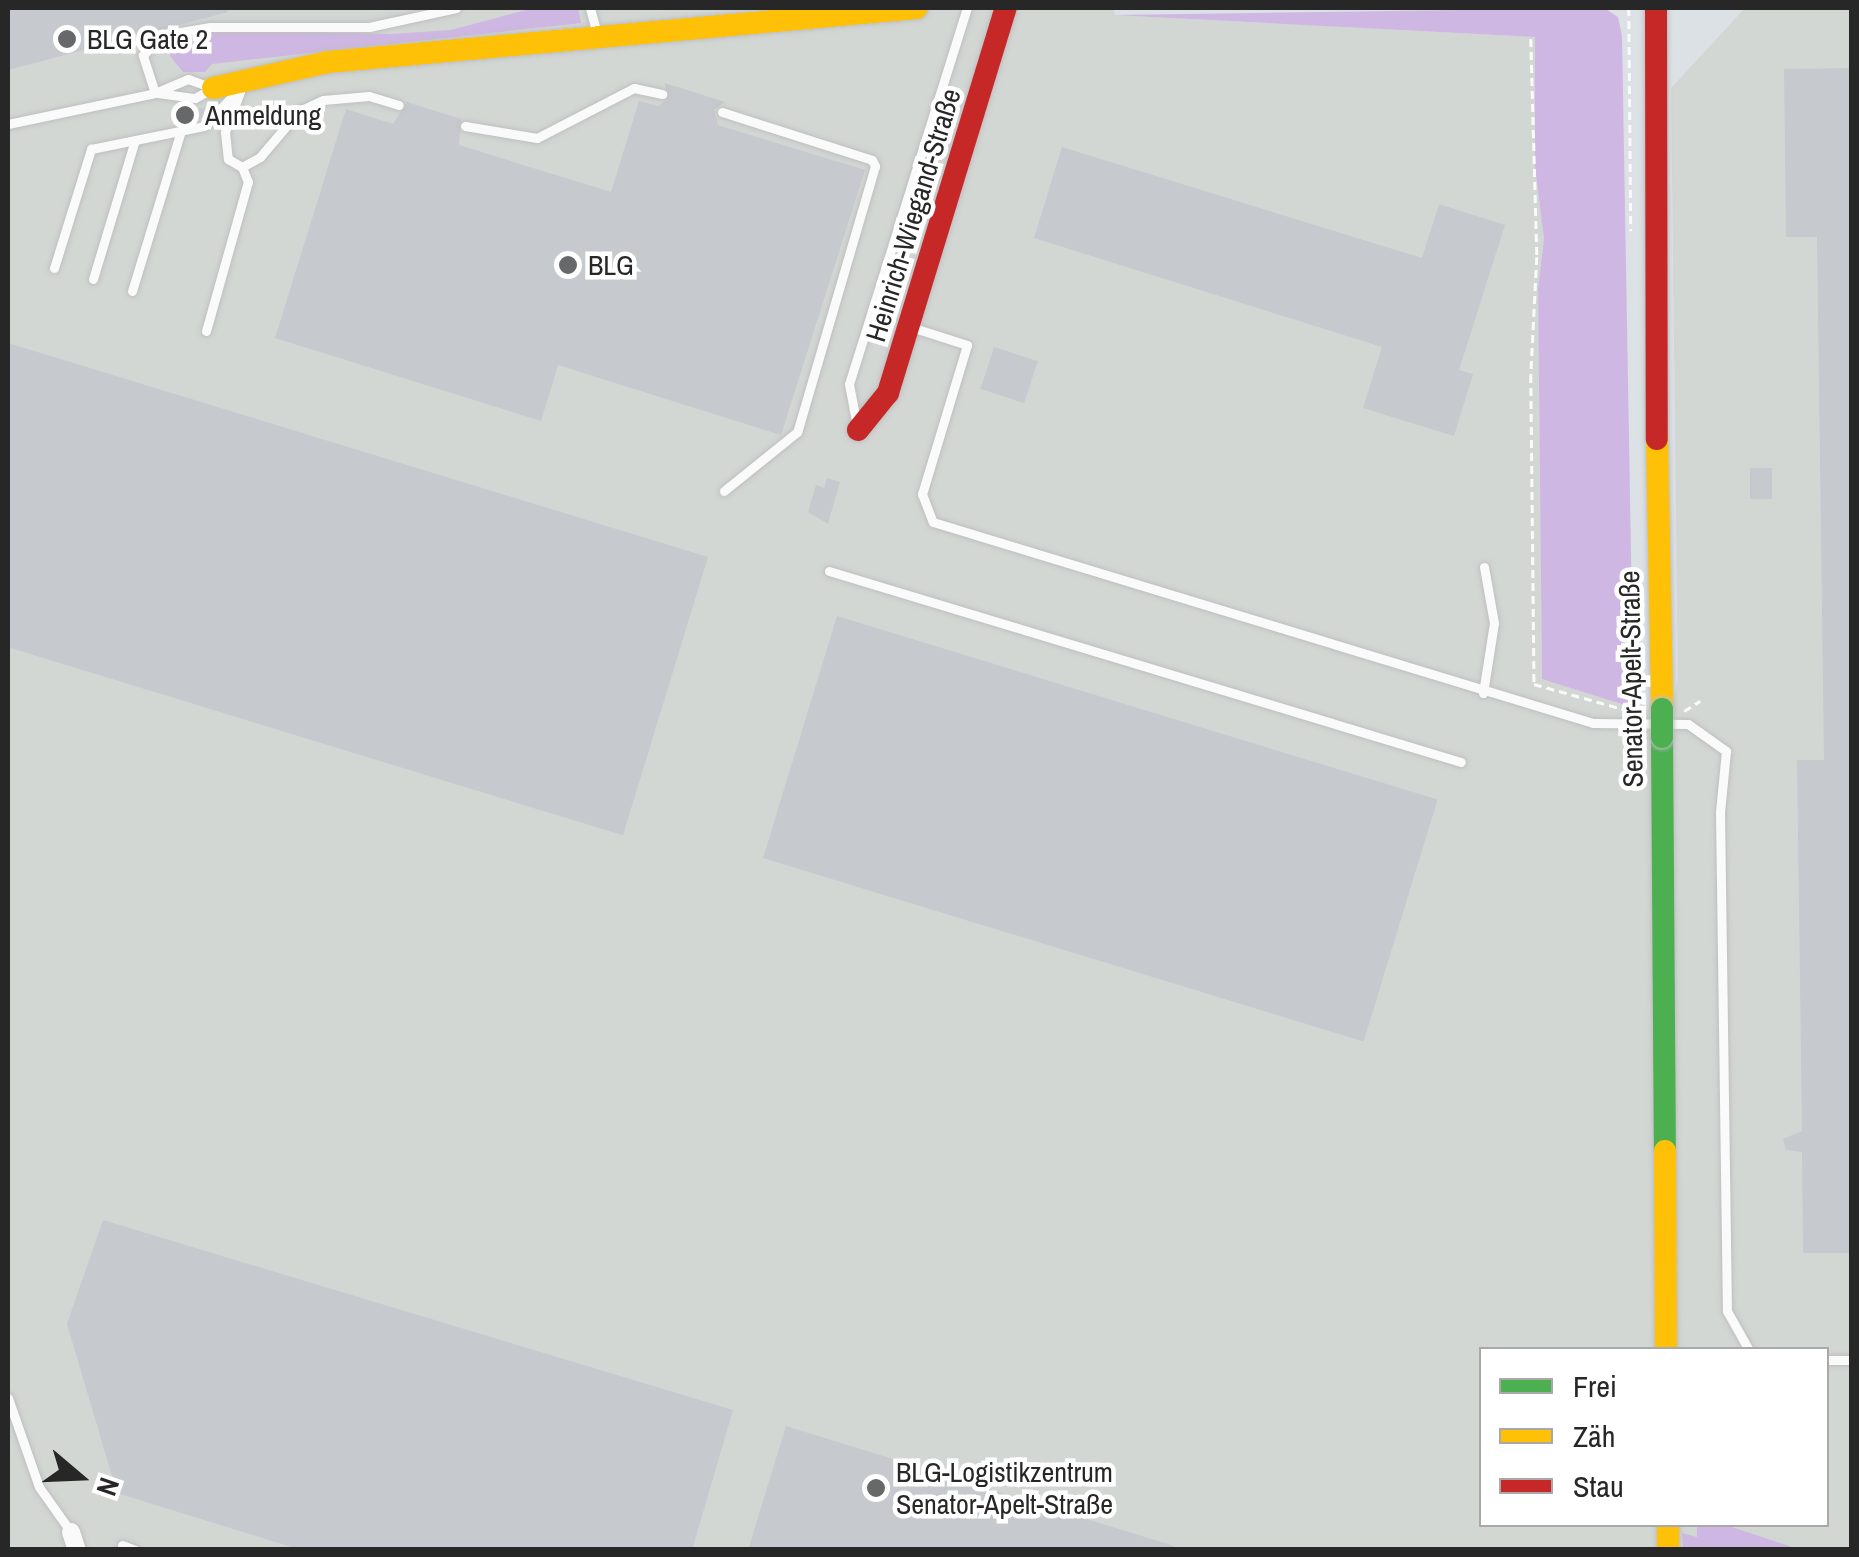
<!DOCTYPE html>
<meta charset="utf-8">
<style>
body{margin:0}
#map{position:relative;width:1859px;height:1557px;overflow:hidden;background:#dce1e6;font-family:"Archivo Narrow",sans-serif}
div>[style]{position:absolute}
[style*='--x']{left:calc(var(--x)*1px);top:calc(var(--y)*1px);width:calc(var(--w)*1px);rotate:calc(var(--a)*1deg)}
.industrial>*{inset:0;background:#d3d7d4}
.green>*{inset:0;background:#cfb7e3}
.building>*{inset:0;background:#c6c9cd;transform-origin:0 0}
.path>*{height:2.5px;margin-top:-1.25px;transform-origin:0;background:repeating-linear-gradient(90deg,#fafafb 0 8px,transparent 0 13px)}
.roads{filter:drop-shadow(0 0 2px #bebfbf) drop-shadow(0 0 2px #bebfbf)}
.lane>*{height:9px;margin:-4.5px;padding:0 4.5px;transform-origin:4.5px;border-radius:4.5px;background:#fafafb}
.street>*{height:18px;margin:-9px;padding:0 9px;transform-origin:9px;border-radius:9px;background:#fafafb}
.fast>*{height:22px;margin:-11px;padding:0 11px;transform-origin:11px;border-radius:11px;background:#4caf50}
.slow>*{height:22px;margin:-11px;padding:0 11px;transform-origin:11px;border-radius:11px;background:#ffc107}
.jam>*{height:22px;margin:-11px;padding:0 11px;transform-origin:11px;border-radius:11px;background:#c62828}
.bridges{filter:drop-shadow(0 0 2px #bebfbf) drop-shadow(0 0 2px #bebfbf)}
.fast-bridge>*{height:22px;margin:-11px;padding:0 11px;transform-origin:11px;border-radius:11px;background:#4caf50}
.dots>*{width:28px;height:28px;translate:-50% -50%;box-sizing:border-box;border:5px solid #fff;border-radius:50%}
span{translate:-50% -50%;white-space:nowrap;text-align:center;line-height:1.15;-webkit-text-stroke:9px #fff;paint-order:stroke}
.poi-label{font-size:28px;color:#272727}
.left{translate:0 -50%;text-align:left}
.street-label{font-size:28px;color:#272727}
.frame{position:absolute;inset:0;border:10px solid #272727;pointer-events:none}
.legend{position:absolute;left:1479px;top:1347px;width:350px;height:180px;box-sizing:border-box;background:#fff;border:2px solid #a9a9a9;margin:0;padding:12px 18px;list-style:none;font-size:30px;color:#272727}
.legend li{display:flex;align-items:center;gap:20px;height:50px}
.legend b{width:50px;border:2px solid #a9a9a9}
.north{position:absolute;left:30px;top:1427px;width:100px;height:100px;-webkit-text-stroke:8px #fff;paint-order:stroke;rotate:109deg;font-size:28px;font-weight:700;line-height:40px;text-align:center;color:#272727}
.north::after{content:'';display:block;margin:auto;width:35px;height:45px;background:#272727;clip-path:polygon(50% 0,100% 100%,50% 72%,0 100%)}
</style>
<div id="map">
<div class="industrial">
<i style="clip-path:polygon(evenodd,8px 8px,1114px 8px,1115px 15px,1536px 37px,1535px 167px,1544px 239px,1538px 288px,1542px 678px,1641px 710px,1671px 709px,1678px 679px,1671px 88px,1745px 8px,1851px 8px,1851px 1549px,8px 1550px,8px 8px,1482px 1350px,1826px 1350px,1826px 1524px,1482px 1524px,1482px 1350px)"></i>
</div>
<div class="green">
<i style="clip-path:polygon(533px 8px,578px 8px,581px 23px,212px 64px,205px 72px,183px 72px,170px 56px,178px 41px,205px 30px,392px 34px,451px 30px)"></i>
<i style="clip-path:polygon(1604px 8px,1618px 17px,1622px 36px,1633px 669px,1641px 710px,1542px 679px,1538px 288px,1544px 239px,1535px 167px,1535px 37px,1114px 15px)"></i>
<i style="clip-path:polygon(1697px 1525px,1726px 1525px,1798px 1549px,1683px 1549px,1682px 1533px,1697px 1537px)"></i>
</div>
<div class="building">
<i style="clip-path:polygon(8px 8px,227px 8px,228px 12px,8px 70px)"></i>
<i style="clip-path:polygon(1852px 68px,1852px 1253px,1803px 1253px,1802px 1152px,1786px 1150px,1783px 1139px,1802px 1131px,1797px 760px,1824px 760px,1817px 237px,1786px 237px,1784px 69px)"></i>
<i style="clip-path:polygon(665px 83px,725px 102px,714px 110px,718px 125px,865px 170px,781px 435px,558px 365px,541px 421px,275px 338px,346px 109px,393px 124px,407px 102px,461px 119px,459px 145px,611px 192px,639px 101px,658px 106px,667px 100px)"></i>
<i style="clip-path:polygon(211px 107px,200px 119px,175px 123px,173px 111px)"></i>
<i style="clip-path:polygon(1062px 147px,1422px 258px,1439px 204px,1505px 225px,1459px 370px,1473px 374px,1454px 436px,1363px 408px,1382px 347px,1034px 238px)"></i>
<i style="left:8px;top:343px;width:732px;height:291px;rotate:17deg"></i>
<i style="left:994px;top:347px;width:46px;height:44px;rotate:18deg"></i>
<i style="left:1750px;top:468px;width:22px;height:31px"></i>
<i style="clip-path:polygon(827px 478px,840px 482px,828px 524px,808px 512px,816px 485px,824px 488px)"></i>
<i style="left:837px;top:616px;width:628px;height:253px;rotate:17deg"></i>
<i style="clip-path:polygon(103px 1220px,733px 1410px,692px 1550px,301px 1550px,117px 1493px,67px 1324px)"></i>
<i style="clip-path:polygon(786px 1426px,1174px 1546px,1173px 1550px,748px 1550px)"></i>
</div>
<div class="path">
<i style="--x:1629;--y:8;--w:223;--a:89.5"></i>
<i style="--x:1531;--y:39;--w:218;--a:88.4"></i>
<i style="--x:1537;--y:257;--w:118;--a:92.9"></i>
<i style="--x:1531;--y:375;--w:309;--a:89.4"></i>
<i style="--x:1534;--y:684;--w:92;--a:15.7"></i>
<i style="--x:1638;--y:629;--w:32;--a:90"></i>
<i style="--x:1684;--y:711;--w:19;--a:-32"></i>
</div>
<div class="roads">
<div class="lane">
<i style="--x:590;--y:8;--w:27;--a:75"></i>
<i style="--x:240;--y:92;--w:43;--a:110.6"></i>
<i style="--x:225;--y:132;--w:27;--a:84"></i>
<i style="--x:228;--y:159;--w:16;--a:30"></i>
<i style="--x:242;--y:167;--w:21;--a:-29"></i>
<i style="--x:260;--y:157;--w:60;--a:-49.7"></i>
<i style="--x:299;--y:111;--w:26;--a:-25"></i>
<i style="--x:323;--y:100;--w:46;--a:-5"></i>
<i style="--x:369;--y:96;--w:31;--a:17"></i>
<i style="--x:155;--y:93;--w:40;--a:-108"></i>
<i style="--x:143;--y:55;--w:28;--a:-46"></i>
<i style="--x:162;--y:35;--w:49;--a:-9.5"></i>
<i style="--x:210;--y:27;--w:159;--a:0"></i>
<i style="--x:369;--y:27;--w:89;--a:-12.3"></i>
<i style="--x:158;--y:93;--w:37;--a:8"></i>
<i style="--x:195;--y:98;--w:18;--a:-29"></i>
<i style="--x:722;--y:112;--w:157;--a:17.7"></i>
<i style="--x:872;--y:160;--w:7;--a:63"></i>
<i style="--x:875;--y:166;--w:277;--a:106.3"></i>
<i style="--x:797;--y:432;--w:94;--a:141.1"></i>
<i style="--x:8;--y:124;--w:150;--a:-11.9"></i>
<i style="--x:155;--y:93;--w:36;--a:-23"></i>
<i style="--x:188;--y:79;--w:23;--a:20"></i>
<i style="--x:465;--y:126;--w:73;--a:9.5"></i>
<i style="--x:537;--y:138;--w:109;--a:-27.3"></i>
<i style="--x:634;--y:88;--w:29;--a:12"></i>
<i style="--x:54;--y:268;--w:125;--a:-72.7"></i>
<i style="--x:91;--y:149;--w:115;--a:-11.5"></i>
<i style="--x:204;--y:126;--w:50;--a:-46.6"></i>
<i style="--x:93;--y:279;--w:145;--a:-73.2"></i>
<i style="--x:132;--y:291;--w:167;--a:-73"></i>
<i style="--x:911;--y:327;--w:59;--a:17.8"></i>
<i style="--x:967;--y:345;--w:156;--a:106.8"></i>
<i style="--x:922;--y:494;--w:30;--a:69"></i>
<i style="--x:933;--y:522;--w:690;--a:16.94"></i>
<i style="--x:1593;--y:723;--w:95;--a:0.6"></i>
<i style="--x:1688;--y:724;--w:47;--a:35.4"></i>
<i style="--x:1726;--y:751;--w:61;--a:95.6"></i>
<i style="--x:1720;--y:812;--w:499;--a:89.2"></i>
<i style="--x:1727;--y:1311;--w:45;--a:60.6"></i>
<i style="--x:206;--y:331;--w:155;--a:-74.3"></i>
<i style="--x:248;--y:182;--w:16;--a:-112"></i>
<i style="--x:857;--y:426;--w:43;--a:-100.8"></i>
<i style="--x:849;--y:384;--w:394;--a:-72.6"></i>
<i style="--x:829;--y:571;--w:660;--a:16.82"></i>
<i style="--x:1483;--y:693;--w:71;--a:-81.1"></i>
<i style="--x:1494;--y:623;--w:57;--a:-100.1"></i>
<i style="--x:1826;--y:1360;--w:26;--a:0"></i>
<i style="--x:8;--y:1398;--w:94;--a:70.8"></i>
<i style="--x:39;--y:1487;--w:55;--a:54.6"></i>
<i style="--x:122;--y:1545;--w:14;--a:21"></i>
</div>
<div class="street">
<i style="--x:71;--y:1532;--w:19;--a:72"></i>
</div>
<div class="fast">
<i style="--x:1662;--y:737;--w:414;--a:89.6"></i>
</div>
<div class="slow">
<i style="--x:213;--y:88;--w:118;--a:-12.7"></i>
<i style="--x:328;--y:62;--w:591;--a:-5.24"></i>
<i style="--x:1657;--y:439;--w:270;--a:88.9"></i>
<i style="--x:1665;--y:1151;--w:199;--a:89.7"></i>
<i style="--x:1668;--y:1524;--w:26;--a:90"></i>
</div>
<div class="jam">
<i style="--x:1656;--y:8;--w:431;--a:89.9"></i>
<i style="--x:858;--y:430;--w:48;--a:-51"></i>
<i style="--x:888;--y:393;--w:403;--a:-73"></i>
</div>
</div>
<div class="bridges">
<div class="fast-bridge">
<i style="--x:1662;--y:709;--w:28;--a:90"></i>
</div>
</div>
<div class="dots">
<i style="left:67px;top:39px;background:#66686a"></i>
<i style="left:185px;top:115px;background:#66686a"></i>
<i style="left:568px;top:265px;background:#66686a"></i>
<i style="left:876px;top:1488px;background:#66686a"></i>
</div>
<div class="poi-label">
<span class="left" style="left:87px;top:39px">BLG Gate 2</span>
<span class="left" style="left:205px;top:115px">Anmeldung</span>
<span class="left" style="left:588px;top:265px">BLG</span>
<span class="left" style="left:896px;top:1488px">BLG-Logistikzentrum<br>Senator-Apelt-Straße</span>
</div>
<div class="street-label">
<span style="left:913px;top:215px;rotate:-73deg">Heinrich-Wiegand-Straße</span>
<span style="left:1631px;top:679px;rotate:-91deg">Senator-Apelt-Straße</span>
</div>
<div class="frame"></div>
<ul class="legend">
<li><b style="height:12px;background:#4caf50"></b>Frei</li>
<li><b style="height:12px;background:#ffc107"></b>Zäh</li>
<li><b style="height:12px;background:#c62828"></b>Stau</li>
</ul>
<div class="north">N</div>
</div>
